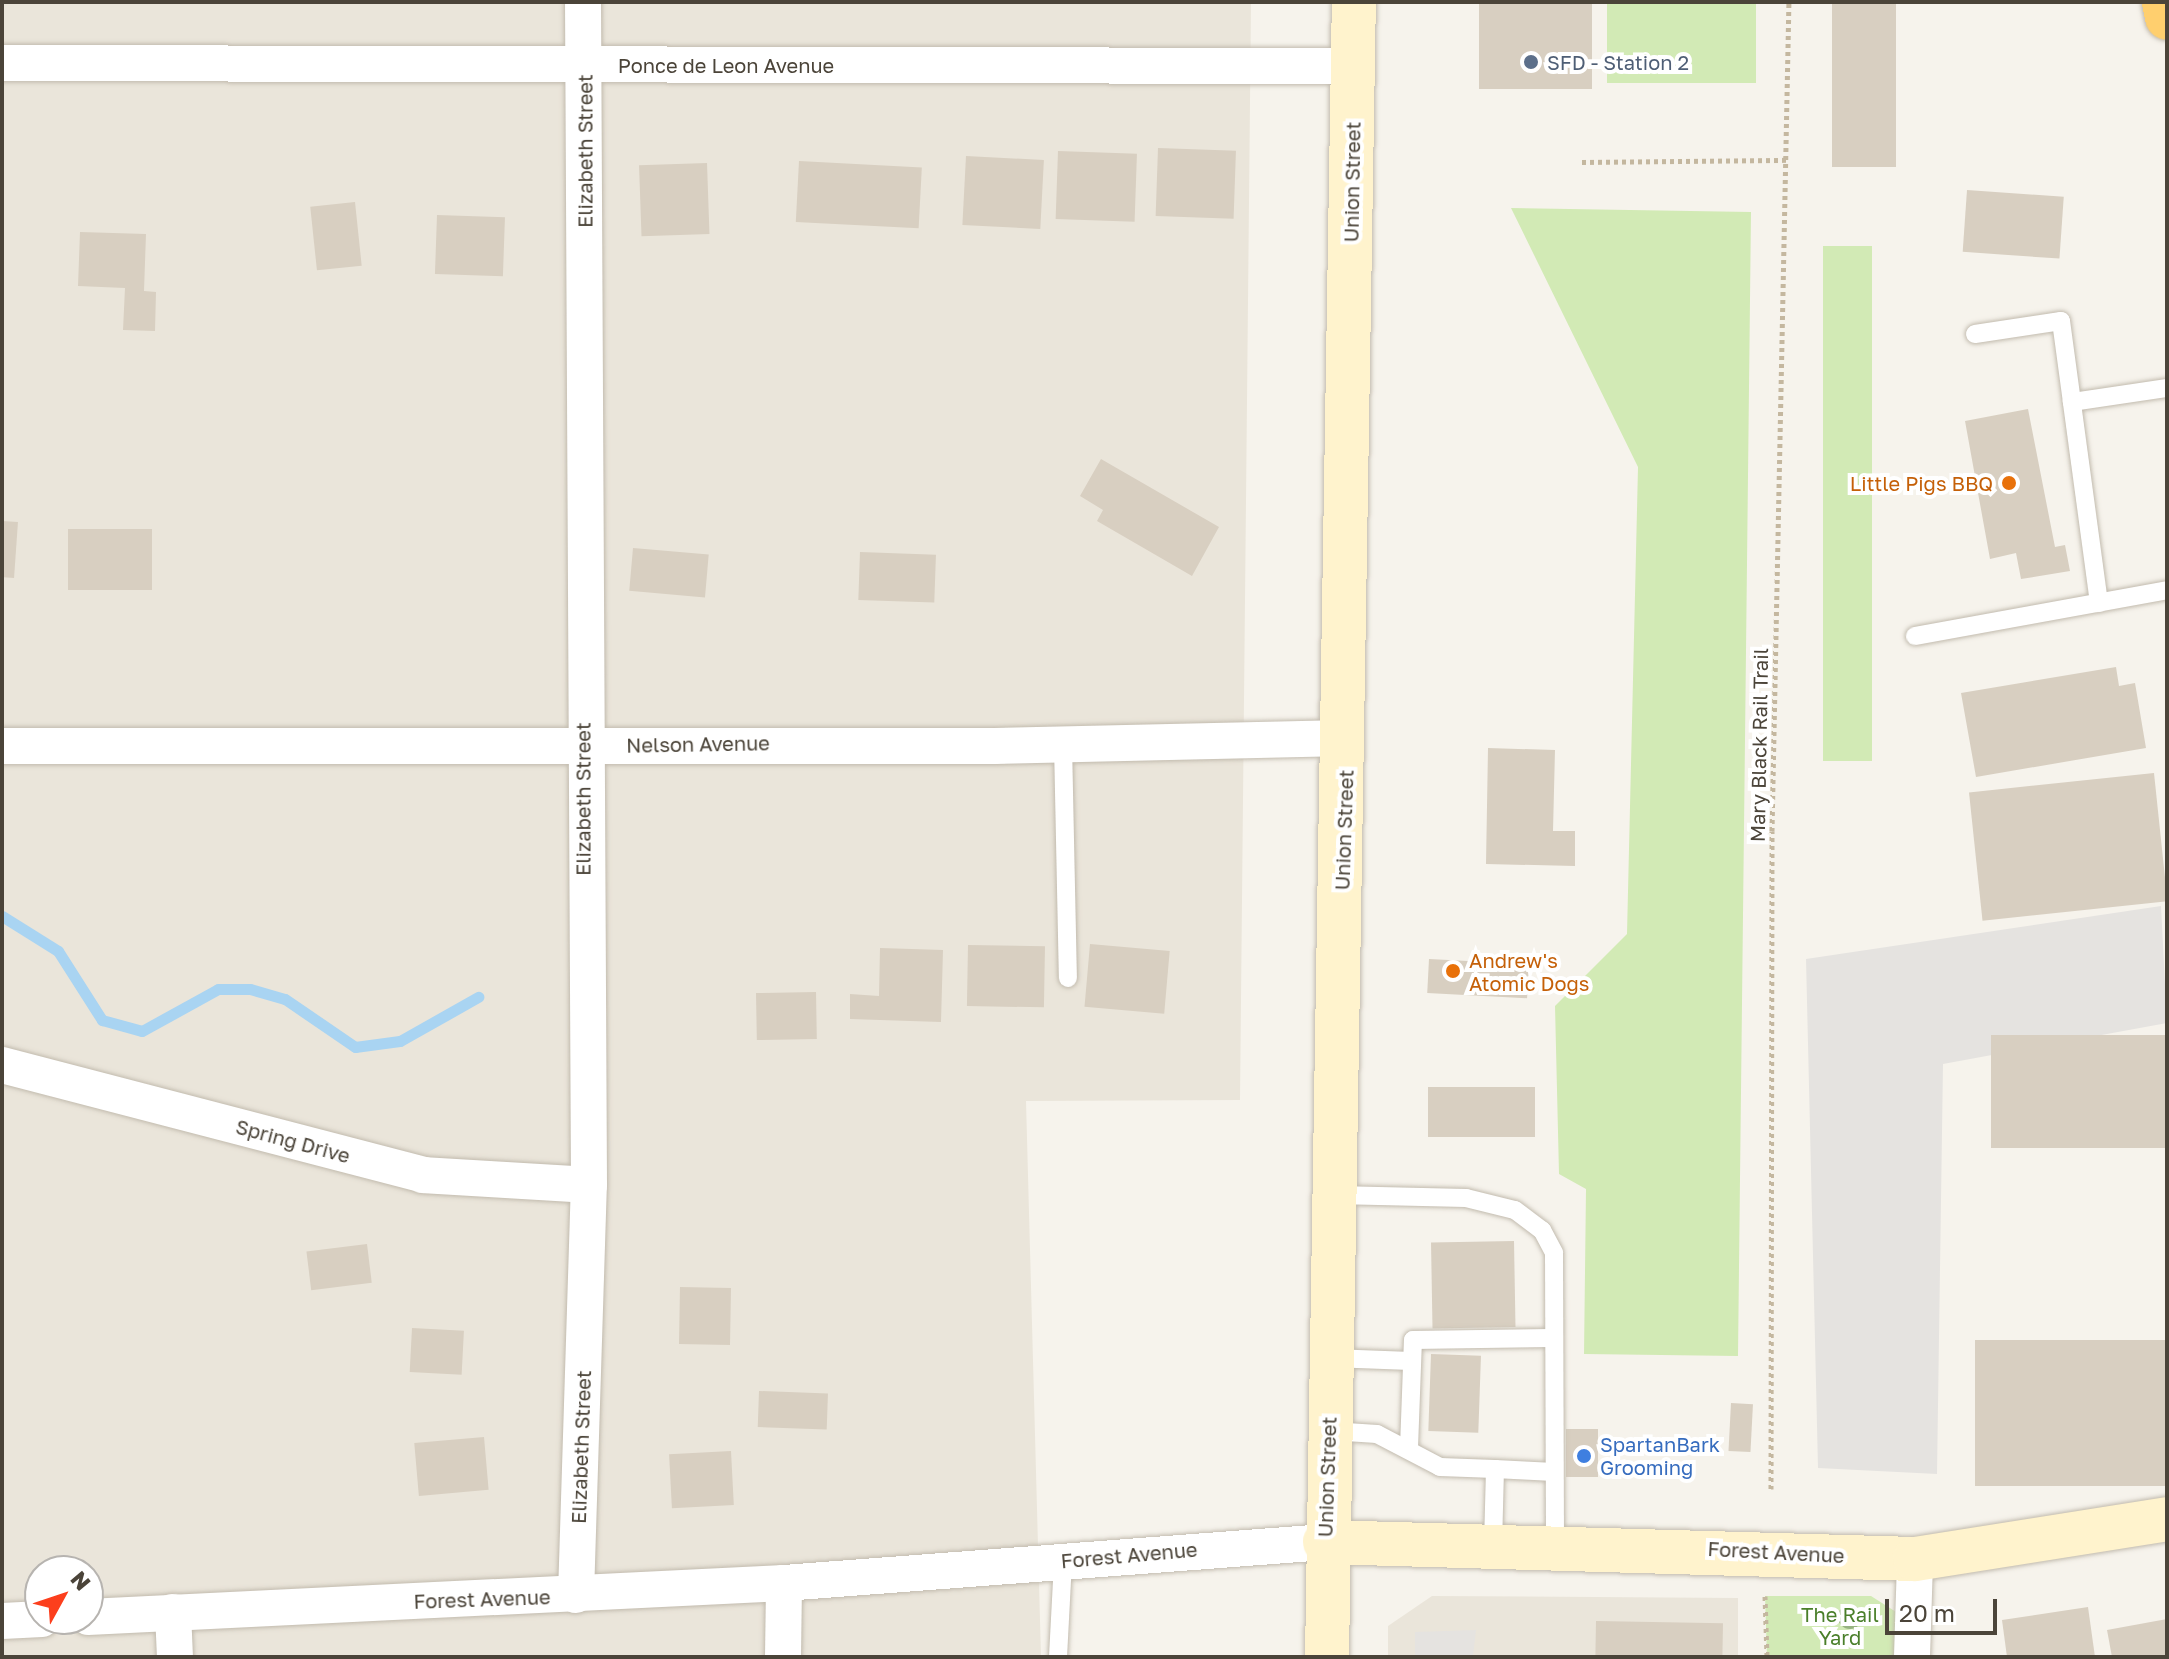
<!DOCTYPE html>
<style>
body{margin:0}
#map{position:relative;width:2169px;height:1659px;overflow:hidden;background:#f6f3ec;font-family:"Golos Text",sans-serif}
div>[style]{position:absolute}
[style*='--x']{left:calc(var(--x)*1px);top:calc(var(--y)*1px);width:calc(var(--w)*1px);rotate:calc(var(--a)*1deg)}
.residential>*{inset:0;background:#eae5da}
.green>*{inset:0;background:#d2eab5;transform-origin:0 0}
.parking>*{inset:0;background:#e5e3e0}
.stream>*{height:11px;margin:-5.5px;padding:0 5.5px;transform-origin:5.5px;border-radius:5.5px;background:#a9d4f2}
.building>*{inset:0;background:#d8cfc1;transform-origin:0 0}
.path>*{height:5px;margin-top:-2.5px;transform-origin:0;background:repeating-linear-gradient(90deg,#c4b79f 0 4px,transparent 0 8px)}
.roads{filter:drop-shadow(0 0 2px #c2bbae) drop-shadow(0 0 2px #c2bbae)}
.lane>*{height:18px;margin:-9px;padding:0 9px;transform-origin:9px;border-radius:9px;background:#fff}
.street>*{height:36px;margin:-18px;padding:0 18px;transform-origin:18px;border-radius:18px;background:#fff}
.secondary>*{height:44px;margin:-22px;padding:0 22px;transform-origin:22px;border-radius:22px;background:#fff3cd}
.highway>*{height:44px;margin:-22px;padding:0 22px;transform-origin:22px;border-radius:22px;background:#ffcf6e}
.trees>*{width:24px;height:24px;margin:-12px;border-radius:50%;background:#97b381}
.dots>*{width:22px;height:22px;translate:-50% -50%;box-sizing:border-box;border:4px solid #fff;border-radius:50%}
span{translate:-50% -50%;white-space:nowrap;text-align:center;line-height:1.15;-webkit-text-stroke:8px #fff;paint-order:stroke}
.service-label{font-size:20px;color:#4e5e75}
.left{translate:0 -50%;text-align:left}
.street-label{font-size:20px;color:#4b4439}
.food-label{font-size:20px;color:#c56008}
.right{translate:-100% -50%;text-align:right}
.shop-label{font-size:20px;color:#366cbe}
.park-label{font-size:20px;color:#4a7f2a}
.frame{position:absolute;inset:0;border:4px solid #4b4439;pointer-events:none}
.north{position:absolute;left:24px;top:1555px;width:80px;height:80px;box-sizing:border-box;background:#fff;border:2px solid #b7b4b0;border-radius:50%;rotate:50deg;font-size:22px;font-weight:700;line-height:32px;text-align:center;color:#4b4439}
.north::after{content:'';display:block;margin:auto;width:28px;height:36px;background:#fc3f1d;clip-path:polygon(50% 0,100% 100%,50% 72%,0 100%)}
.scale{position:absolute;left:1885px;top:1599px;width:112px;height:36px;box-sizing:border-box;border:4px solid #4b4439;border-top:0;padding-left:10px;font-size:24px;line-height:28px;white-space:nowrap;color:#4b4439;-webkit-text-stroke:6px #fff;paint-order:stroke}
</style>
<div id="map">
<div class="residential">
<i style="clip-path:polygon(evenodd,2px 2px,1251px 2px,1240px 1100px,1026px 1101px,1041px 1657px,2px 1657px,2px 2px,40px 1571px,88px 1571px,88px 1619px,40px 1619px,40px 1571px)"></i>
<i style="clip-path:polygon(1432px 1596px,1738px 1598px,1738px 1657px,1388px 1657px,1388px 1626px)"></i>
</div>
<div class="green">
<i style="left:1607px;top:2px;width:149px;height:81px"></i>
<i style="clip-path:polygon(1511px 208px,1751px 212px,1738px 1356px,1584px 1354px,1586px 1189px,1559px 1174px,1555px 1006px,1627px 934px,1638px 467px)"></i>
<i style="left:1823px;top:246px;width:49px;height:515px"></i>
<i style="clip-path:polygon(1765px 1596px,1871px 1596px,1915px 1624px,1912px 1657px,1767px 1657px)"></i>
</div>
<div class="parking">
<i style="clip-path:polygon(2161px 906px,2167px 1023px,1943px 1064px,1937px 1474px,1818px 1468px,1806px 959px)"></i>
<i style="clip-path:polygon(1476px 1630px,1473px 1656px,1565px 1657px,1415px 1657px,1415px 1632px)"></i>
</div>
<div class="stream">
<i style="--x:2;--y:916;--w:66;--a:32"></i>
<i style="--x:58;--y:951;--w:82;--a:57.5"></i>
<i style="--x:102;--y:1020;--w:41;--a:15.4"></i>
<i style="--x:142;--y:1031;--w:87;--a:-28.9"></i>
<i style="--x:218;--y:989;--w:32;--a:0"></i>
<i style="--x:250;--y:989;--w:36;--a:16"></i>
<i style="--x:285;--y:999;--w:85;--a:34.4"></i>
<i style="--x:355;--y:1047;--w:45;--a:-7.6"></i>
<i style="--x:400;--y:1041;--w:90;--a:-29.4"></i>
</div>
<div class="building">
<i style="left:1479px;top:2px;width:113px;height:87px"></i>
<i style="left:1832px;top:2px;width:64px;height:165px"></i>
<i style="left:1158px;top:148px;width:78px;height:68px;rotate:2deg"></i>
<i style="left:1058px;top:151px;width:79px;height:68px;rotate:2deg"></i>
<i style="left:966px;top:156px;width:78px;height:69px;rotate:3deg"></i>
<i style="left:799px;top:161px;width:123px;height:61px;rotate:3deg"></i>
<i style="left:707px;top:163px;width:71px;height:68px;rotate:88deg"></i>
<i style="left:1967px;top:190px;width:97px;height:62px;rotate:4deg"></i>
<i style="left:355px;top:202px;width:64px;height:45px;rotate:84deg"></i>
<i style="left:437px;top:215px;width:68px;height:59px;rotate:2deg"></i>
<i style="clip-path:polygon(80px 232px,146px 234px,144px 291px,156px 292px,155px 331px,123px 330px,125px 288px,78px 286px)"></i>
<i style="clip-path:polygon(2028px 409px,2055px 547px,2065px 545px,2070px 571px,2021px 579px,2016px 553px,1990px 559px,1965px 421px)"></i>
<i style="clip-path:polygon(1101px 459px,1219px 527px,1192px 576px,1097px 521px,1103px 510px,1080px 496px)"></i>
<i style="left:2px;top:521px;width:16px;height:56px;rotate:4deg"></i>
<i style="left:68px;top:529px;width:84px;height:61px"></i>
<i style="left:633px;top:548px;width:76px;height:43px;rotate:5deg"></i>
<i style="left:860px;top:552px;width:76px;height:48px;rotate:2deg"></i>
<i style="clip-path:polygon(2116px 667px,2119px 686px,2135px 683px,2146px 748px,1976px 777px,1961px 693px)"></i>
<i style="clip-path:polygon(1488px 748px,1555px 750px,1553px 831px,1575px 831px,1575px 866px,1486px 864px)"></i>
<i style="left:2154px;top:773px;width:129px;height:186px;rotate:84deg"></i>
<i style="left:1090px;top:944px;width:80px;height:63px;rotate:5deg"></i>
<i style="left:968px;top:945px;width:77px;height:61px;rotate:1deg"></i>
<i style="clip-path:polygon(880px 948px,943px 950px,941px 1022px,850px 1019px,850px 994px,879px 996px)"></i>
<i style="left:1429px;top:959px;width:100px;height:34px;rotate:3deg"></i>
<i style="left:816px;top:992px;width:47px;height:60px;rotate:89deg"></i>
<i style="left:2167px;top:1035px;width:113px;height:176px;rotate:90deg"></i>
<i style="left:1428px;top:1087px;width:107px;height:50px"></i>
<i style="left:1514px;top:1241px;width:86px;height:83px;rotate:89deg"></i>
<i style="left:367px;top:1244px;width:39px;height:61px;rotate:83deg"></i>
<i style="left:680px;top:1287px;width:51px;height:57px;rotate:1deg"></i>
<i style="left:412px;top:1328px;width:52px;height:44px;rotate:3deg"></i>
<i style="left:2167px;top:1340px;width:146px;height:192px;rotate:90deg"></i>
<i style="left:1431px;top:1354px;width:50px;height:77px;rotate:2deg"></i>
<i style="left:759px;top:1391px;width:69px;height:36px;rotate:2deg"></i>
<i style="left:1731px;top:1403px;width:22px;height:48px;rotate:3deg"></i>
<i style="left:1566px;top:1429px;width:32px;height:48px"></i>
<i style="left:484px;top:1437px;width:53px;height:70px;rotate:85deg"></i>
<i style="left:731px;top:1451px;width:54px;height:62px;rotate:87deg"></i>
<i style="clip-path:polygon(2088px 1607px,2095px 1657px,2007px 1657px,2002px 1620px)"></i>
<i style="clip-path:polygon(2167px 1619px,2167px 1657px,2112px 1657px,2107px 1630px)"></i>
<i style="left:1596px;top:1621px;width:127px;height:36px;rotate:1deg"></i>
</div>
<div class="path">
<i style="--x:1582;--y:162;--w:206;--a:-0.6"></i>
<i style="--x:1771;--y:1489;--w:658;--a:-89.91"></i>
<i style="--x:1772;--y:831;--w:829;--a:-88.83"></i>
<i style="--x:1765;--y:1596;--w:61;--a:88.1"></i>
</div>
<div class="roads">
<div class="lane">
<i style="--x:1975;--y:334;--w:87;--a:-8.6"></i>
<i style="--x:2061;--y:321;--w:82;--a:82.3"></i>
<i style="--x:2099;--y:603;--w:203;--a:-97.7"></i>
<i style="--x:2072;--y:402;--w:96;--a:-8.4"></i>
<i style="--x:1915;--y:636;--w:256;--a:-10.3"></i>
<i style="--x:1063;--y:744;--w:234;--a:88.8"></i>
<i style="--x:1335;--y:1195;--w:131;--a:1.3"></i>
<i style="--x:1466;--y:1198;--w:50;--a:13.8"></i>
<i style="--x:1515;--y:1210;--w:34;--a:37"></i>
<i style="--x:1542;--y:1230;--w:26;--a:62"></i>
<i style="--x:1554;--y:1253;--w:293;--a:89.8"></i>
<i style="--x:1331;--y:1358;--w:80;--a:2.1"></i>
<i style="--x:1331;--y:1431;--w:46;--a:3.7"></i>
<i style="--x:1377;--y:1434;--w:71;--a:27.6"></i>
<i style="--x:1440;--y:1467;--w:55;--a:2.1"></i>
<i style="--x:1495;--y:1469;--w:77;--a:91.5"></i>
<i style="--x:1409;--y:1448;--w:108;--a:-87.9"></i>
<i style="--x:1413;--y:1340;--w:137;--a:-0.8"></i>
<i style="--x:1495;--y:1469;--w:59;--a:2.9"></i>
<i style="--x:1058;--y:1657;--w:96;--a:-87"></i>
</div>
<div class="street">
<i style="--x:2;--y:63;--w:1351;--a:0.13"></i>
<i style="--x:2;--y:746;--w:992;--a:0"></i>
<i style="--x:994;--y:746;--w:352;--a:-1.3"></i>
<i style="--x:2;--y:1065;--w:435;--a:14.6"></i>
<i style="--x:423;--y:1175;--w:166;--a:3.4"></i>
<i style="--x:576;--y:1595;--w:410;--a:-88.2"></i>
<i style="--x:589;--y:1185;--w:1183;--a:-90.29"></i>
<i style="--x:173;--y:1612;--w:45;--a:87.5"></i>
<i style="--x:88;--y:1617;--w:697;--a:-2.8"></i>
<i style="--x:784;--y:1583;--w:543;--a:-4.33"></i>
<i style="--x:2;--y:1621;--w:40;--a:-2.9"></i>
<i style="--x:783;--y:1657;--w:74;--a:-89.2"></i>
<i style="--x:1912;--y:1657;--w:98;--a:-88.2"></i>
</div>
<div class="secondary">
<i style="--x:1325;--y:1542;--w:590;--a:1.65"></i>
<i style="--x:1915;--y:1559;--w:255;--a:-9"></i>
<i style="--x:1327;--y:1657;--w:1655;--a:-89.07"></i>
</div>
<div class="highway">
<i style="--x:2164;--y:2;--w:16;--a:79"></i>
</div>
</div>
<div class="trees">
<i style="left:1850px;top:1617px"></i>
</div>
<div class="dots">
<i style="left:1531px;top:62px;background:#5c6f8a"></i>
<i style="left:2009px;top:483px;background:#e8710a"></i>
<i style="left:1453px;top:971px;background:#e8710a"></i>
<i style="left:1584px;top:1456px;background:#3f7fe0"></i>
</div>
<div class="service-label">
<span class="left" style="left:1547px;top:62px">SFD - Station 2</span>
</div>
<div class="street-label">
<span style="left:726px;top:65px">Ponce de Leon Avenue</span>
<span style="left:585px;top:151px;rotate:-90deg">Elizabeth Street</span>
<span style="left:1352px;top:182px;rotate:-89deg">Union Street</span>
<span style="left:698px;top:744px;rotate:-1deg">Nelson Avenue</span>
<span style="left:1759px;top:745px;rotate:-89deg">Mary Black Rail Trail</span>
<span style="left:583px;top:799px;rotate:-90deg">Elizabeth Street</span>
<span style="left:1344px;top:830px;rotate:-88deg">Union Street</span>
<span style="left:293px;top:1141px;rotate:15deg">Spring Drive</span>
<span style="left:581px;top:1447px;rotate:-88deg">Elizabeth Street</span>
<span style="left:1327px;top:1477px;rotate:-88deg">Union Street</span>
<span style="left:1776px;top:1552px;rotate:3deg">Forest Avenue</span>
<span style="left:1129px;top:1555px;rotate:-5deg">Forest Avenue</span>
<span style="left:482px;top:1599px;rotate:-2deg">Forest Avenue</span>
</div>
<div class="food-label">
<span class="right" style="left:1993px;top:483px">Little Pigs BBQ</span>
<span class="left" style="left:1469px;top:972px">Andrew's<br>Atomic Dogs</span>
</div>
<div class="shop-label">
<span class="left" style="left:1600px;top:1456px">SpartanBark<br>Grooming</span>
</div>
<div class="park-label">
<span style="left:1840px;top:1626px">The Rail<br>Yard</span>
</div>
<div class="frame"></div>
<div class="north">N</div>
<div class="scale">20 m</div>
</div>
